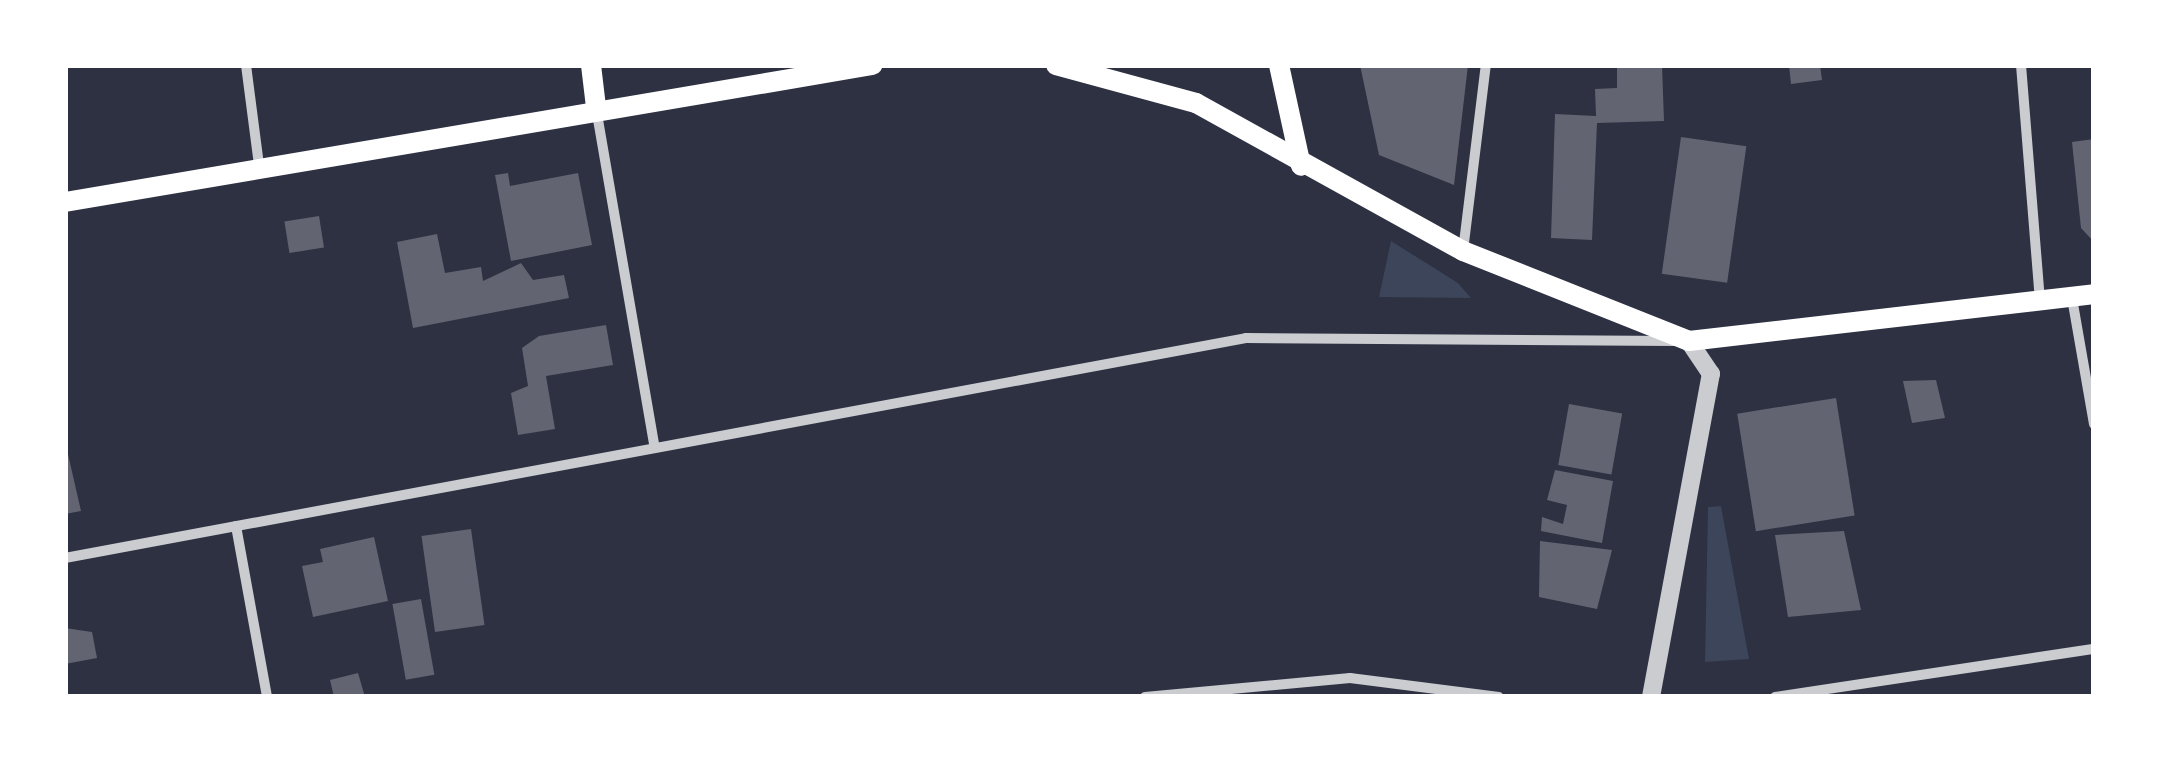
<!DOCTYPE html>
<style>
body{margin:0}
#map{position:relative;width:2159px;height:762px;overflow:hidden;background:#2d3142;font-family:"Noto Sans",sans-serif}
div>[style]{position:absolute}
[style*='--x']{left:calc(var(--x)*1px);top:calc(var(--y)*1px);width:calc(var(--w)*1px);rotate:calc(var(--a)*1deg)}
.green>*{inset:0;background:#3c4559}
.building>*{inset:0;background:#626471;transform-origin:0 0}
.minor>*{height:10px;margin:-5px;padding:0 5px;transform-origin:5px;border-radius:5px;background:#caccd0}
.tertiary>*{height:18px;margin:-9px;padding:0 9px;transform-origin:9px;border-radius:9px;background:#caccd0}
.secondary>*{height:20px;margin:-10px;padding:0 10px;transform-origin:10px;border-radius:10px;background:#fff}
span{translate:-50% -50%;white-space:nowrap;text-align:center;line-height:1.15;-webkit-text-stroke:10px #fff;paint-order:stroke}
.frame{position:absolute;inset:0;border:68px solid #fff;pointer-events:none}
</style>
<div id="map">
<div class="green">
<i style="clip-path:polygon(1391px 241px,1458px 283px,1471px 298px,1379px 297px)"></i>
<i style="clip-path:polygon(1721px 506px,1749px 659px,1705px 662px,1708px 507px)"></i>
</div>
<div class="building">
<i style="clip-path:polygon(1360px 65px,1468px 65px,1454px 185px,1379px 155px)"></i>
<i style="clip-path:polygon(1617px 65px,1662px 65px,1664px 121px,1597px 123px,1592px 240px,1551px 238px,1555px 114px,1596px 116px,1595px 89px,1617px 88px)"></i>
<i style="clip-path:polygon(1789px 65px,1820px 65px,1822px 80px,1791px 84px)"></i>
<i style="left:1681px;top:137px;width:66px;height:138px;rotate:8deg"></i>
<i style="clip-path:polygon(2094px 139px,2094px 242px,2081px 228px,2072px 142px)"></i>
<i style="clip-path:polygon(508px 173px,510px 186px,578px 173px,592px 245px,511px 261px,495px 175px)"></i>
<i style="left:319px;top:216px;width:32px;height:35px;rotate:81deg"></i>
<i style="clip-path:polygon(437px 234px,445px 273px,481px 267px,483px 281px,521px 263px,533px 280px,564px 275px,569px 298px,413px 328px,397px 242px)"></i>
<i style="clip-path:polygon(606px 325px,613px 365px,546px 376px,555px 429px,518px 435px,511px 393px,528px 386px,522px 348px,539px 336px)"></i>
<i style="clip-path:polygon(1936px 380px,1945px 418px,1912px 423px,1903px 381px)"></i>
<i style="left:1836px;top:398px;width:119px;height:100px;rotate:81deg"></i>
<i style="left:1569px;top:404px;width:54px;height:62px;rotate:10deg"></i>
<i style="clip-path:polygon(65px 441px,81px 511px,65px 514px)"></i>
<i style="clip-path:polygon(1555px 470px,1613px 481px,1602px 543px,1541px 531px,1542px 517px,1563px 524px,1567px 505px,1547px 500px)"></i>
<i style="left:471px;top:529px;width:97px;height:50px;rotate:82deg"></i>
<i style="clip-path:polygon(1844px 531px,1861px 610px,1788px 617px,1775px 535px)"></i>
<i style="clip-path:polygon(374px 537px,388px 601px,313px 617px,302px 566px,323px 562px,320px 549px)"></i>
<i style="clip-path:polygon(1540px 541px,1612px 550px,1597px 609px,1539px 597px)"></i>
<i style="left:421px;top:599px;width:77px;height:29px;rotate:80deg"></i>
<i style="clip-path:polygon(65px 628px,92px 632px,97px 658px,65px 664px)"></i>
<i style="clip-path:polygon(358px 673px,365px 697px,334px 697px,330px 680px)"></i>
</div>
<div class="minor">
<i style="--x:246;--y:65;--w:101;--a:82.6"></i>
<i style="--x:2021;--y:65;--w:239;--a:85.4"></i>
<i style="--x:596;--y:108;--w:345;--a:80.2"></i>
<i style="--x:1463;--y:251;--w:187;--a:-83"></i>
<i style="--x:2072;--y:298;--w:128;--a:80.1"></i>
<i style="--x:236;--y:526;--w:174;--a:79.7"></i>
<i style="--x:65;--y:558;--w:1201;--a:-10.55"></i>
<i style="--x:1246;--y:338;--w:428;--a:0.4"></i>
<i style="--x:1145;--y:697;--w:206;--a:-5.3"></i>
<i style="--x:1350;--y:678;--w:150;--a:7.3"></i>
<i style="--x:1775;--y:697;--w:323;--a:-8.6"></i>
</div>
<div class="tertiary">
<i style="--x:1651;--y:697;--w:329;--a:-79.5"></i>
<i style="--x:1711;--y:374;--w:40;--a:-124"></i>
</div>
<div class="secondary">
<i style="--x:591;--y:65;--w:42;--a:83.2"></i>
<i style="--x:1056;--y:65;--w:145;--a:15.2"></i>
<i style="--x:1196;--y:103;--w:305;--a:29"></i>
<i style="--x:1463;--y:251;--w:243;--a:21.7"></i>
<i style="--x:1689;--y:341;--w:408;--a:-6.6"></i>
<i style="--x:1279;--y:65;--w:103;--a:77.7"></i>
<i style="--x:65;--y:202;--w:819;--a:-9.63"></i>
</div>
<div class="frame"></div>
</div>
